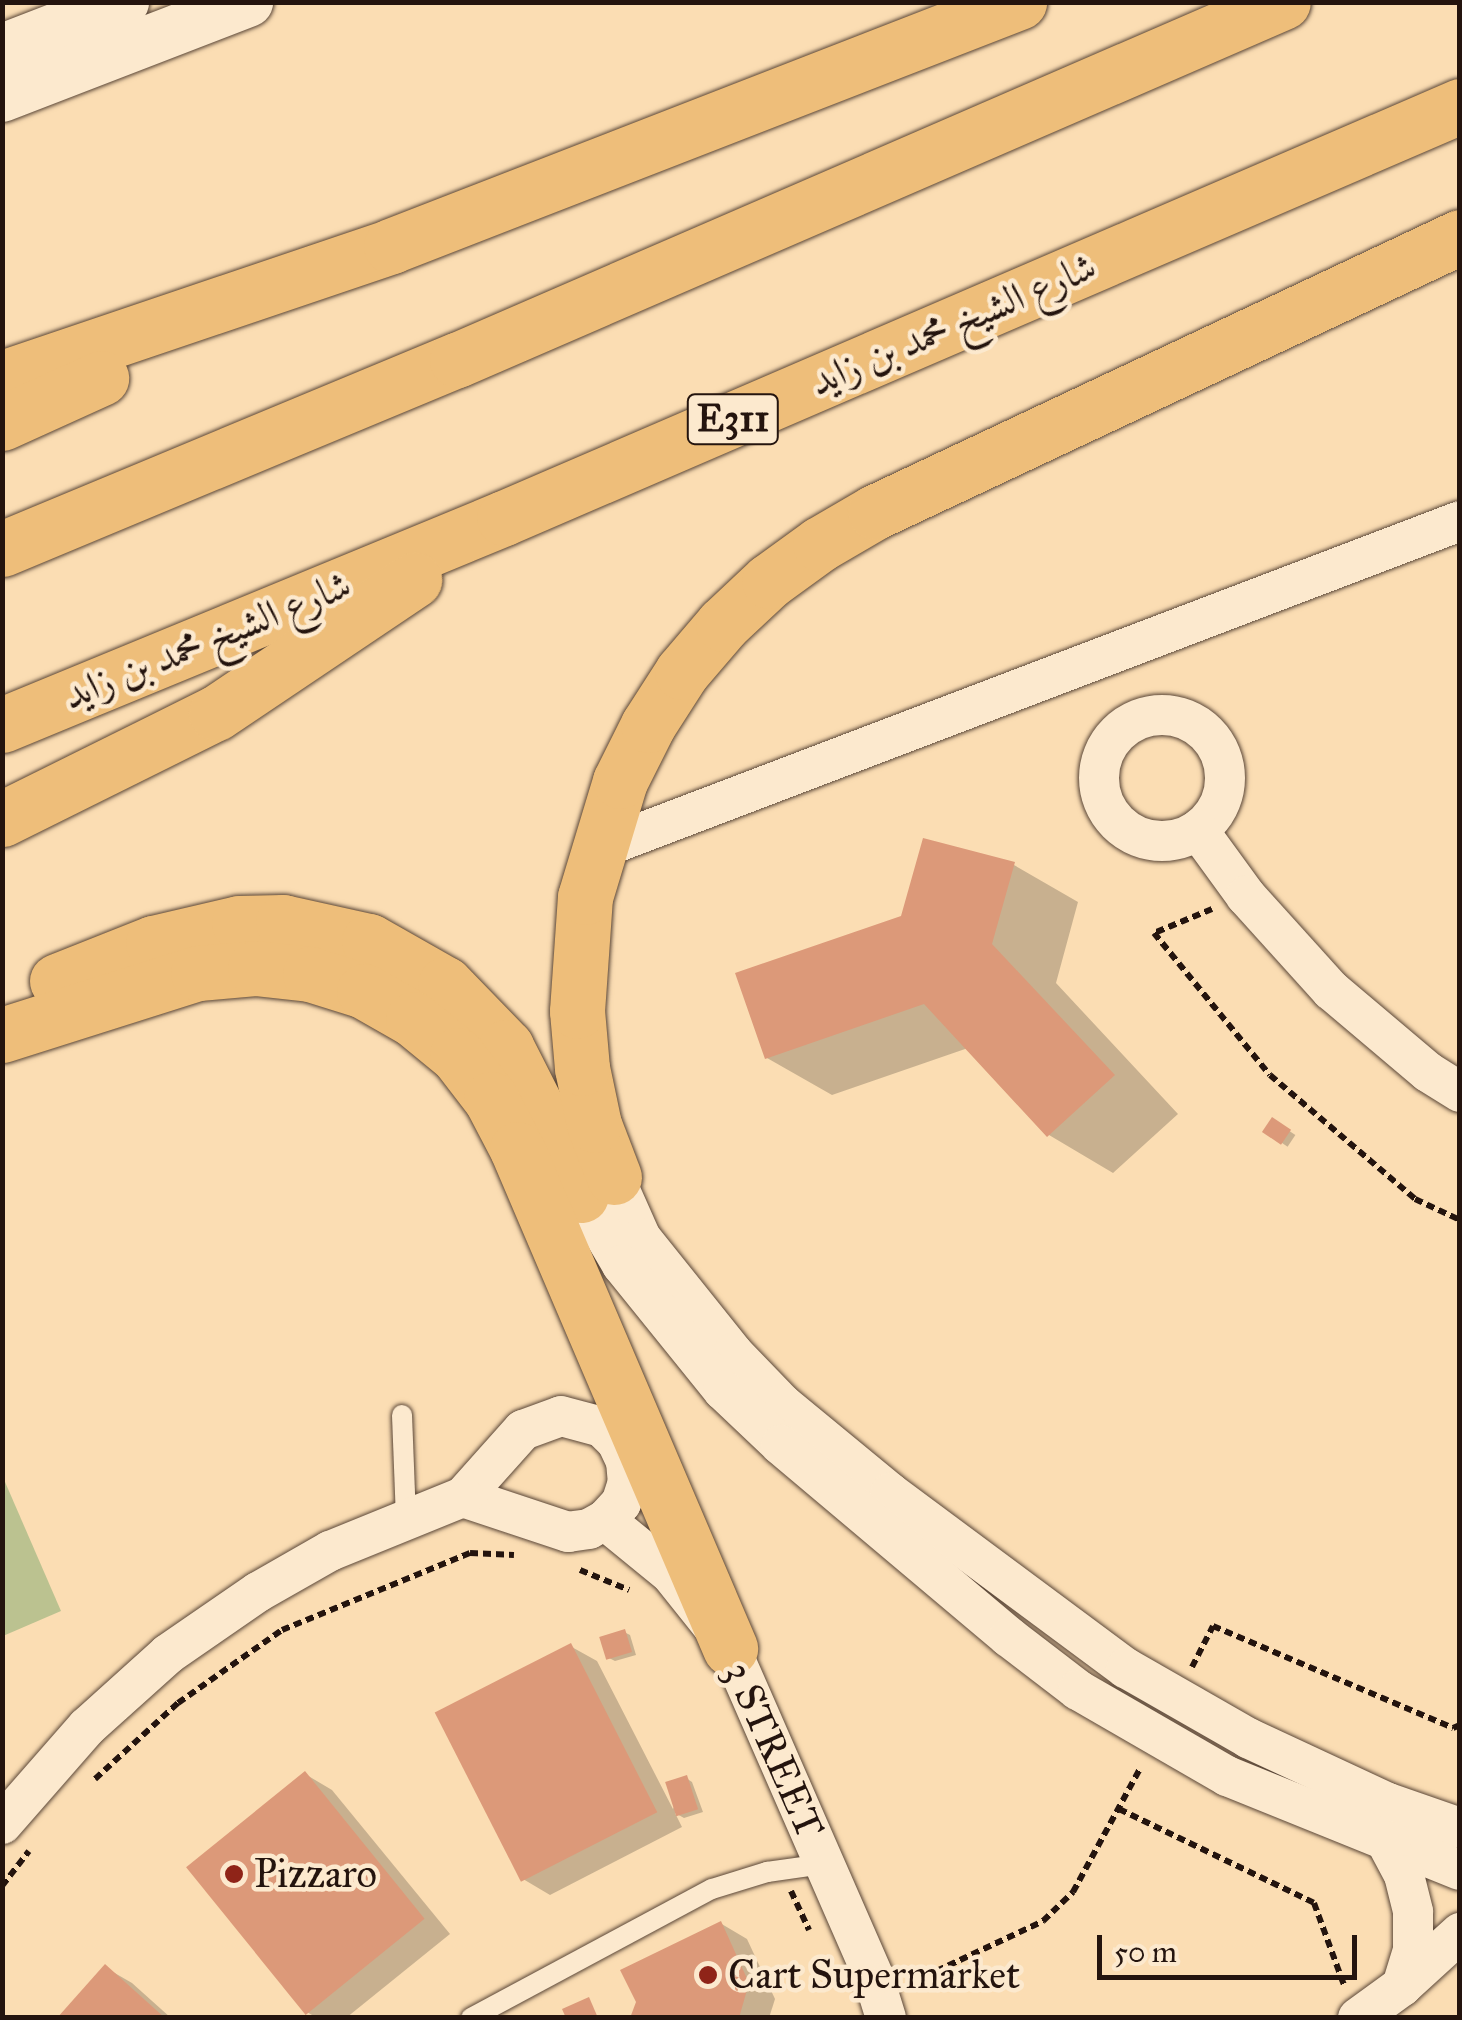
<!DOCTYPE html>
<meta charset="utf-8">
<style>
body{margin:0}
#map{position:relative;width:1462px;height:2020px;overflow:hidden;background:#fbddb3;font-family:"IM FELL Great Primer",Amiri,serif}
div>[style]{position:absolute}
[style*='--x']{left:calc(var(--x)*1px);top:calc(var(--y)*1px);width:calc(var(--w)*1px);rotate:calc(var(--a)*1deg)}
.green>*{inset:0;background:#bbc290}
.shadow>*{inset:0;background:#0003;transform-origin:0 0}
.building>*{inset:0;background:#dc9979;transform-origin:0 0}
.path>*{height:6px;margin-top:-3px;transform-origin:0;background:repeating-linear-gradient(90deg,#24140e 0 8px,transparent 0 13px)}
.roads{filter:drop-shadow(0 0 2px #5a4637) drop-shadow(0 0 2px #5a4637)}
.service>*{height:20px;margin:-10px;padding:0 10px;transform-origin:10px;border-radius:10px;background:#fce9ce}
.minor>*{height:40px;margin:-20px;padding:0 20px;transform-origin:20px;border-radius:20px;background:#fce9ce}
.minor>.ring{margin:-20px;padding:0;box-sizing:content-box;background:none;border:40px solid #fce9ce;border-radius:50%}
.tertiary>*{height:50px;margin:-25px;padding:0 25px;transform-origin:25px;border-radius:25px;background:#fce9ce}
.motorway>*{height:55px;margin:-27.5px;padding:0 27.5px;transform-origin:27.5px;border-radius:27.5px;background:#eebe7a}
.dots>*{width:28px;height:28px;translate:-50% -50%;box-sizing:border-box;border:5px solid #fce9ce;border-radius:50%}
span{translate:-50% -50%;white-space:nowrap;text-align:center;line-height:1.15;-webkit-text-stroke:9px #fce9ce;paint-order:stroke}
.shield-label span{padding:2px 8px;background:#fce9ce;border:2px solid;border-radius:8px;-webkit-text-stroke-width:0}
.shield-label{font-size:38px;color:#24140e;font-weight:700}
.street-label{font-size:40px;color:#24140e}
.poi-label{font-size:40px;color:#24140e}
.left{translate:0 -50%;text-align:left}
.frame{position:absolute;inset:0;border:5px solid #24140e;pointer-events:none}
.scale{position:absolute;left:1097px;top:1935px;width:260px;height:45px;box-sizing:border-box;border:5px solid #24140e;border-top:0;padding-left:12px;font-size:30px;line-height:35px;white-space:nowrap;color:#24140e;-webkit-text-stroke:8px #fce9ce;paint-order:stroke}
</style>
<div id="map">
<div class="green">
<i style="clip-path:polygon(2px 1475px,61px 1611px,3px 1636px,2px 1636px)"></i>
</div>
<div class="shadow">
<i style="clip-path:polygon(1014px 865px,1078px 902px,1056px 983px,1178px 1114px,1113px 1173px,1049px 1135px,968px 1048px,832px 1095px,767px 1058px,904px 918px)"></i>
<i style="left:1273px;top:1120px;width:27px;height:14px;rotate:34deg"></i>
<i style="clip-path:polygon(624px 1632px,630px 1635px,636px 1655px,615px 1661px,609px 1658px)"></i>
<i style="clip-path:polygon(570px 1646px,597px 1661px,673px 1809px,686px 1778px,692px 1782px,703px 1812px,684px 1818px,675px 1813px,682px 1827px,550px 1895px,523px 1879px)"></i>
<i style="clip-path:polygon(305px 1774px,332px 1790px,450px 1934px,346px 2018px,317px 2018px,307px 2012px)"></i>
<i style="clip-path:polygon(720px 1923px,747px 1939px,775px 1999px,769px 2018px,633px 2018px)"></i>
<i style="clip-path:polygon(106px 1968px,132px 1983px,171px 2018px,61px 2018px)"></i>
</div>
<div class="building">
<i style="clip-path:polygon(923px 838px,1015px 862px,992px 944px,1115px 1075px,1047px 1137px,924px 1004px,765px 1059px,735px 973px,901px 916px)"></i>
<i style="left:1272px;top:1117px;width:23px;height:18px;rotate:34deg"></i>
<i style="left:625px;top:1629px;width:24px;height:27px;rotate:73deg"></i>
<i style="left:571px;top:1643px;width:190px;height:153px;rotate:63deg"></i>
<i style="left:305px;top:1771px;width:190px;height:153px;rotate:51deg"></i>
<i style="left:687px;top:1775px;width:36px;height:23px;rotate:72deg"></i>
<i style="clip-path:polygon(721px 1921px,749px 1983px,739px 2018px,630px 2018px,636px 2002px,620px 1970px)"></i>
<i style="clip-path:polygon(105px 1964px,165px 2018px,57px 2018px)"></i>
<i style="clip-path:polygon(589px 1997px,598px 2018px,566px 2018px,562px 2009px)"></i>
</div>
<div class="path">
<i style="--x:1212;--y:909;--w:63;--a:157.5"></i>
<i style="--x:1154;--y:933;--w:183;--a:50.8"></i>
<i style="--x:1270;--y:1075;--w:191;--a:40.5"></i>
<i style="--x:1415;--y:1199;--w:50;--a:25"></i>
<i style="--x:580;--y:1570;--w:53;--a:22.2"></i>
<i style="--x:1192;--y:1667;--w:46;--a:-62.9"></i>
<i style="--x:1213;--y:1626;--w:261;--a:23"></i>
<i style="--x:1453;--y:1728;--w:8;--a:-23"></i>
<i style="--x:95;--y:1779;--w:113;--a:-42.5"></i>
<i style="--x:178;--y:1703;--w:127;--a:-35.1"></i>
<i style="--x:282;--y:1630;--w:203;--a:-22.3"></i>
<i style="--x:470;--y:1553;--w:44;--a:2.6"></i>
<i style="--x:1119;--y:1809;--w:216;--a:25.7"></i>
<i style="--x:1314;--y:1903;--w:87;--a:69.9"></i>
<i style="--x:2;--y:1886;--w:44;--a:-52.4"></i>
<i style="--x:791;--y:1891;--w:43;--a:65.2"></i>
<i style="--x:913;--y:1982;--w:144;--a:-25.1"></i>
<i style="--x:1043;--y:1921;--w:42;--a:-44"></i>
<i style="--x:1073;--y:1892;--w:142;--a:-61.5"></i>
</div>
<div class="roads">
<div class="service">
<i style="--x:402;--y:1415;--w:103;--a:87.8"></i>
<i style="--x:471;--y:2018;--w:273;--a:-28.2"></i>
<i style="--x:712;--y:1889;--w:58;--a:-17.2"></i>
<i style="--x:767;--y:1872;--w:58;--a:-8"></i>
</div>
<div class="minor">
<i class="ring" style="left:1099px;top:715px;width:86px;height:86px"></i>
<i style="--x:1198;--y:830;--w:82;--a:54"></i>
<i style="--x:1246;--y:896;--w:127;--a:47.9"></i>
<i style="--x:1331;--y:990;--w:127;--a:40.2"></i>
<i style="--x:1428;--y:1072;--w:38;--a:32"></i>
<i style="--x:599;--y:849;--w:921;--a:-20.85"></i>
<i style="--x:614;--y:1177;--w:67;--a:66.1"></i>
<i style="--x:641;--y:1238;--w:147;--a:51.3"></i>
<i style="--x:733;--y:1353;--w:71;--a:46.1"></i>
<i style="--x:782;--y:1404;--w:140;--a:39.5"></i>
<i style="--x:890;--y:1493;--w:294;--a:36.6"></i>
<i style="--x:1126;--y:1668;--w:141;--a:29.8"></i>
<i style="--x:1248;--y:1738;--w:154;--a:24.9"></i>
<i style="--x:1388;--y:1803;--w:76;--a:19.1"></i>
<i style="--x:581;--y:1195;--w:81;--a:59.6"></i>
<i style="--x:622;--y:1265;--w:161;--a:51.1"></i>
<i style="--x:723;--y:1390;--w:80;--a:43.5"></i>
<i style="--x:781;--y:1445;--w:298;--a:40.1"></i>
<i style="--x:1009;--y:1637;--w:87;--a:37.5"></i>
<i style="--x:1078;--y:1690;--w:172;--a:30"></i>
<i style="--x:1227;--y:1776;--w:251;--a:22"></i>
<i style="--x:561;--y:1416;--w:42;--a:15"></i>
<i style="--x:602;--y:1427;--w:21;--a:45"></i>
<i style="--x:617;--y:1442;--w:21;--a:65"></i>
<i style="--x:626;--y:1461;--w:21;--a:85"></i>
<i style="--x:628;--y:1482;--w:22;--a:108"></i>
<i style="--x:621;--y:1503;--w:23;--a:133"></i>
<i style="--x:605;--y:1520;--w:18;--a:151"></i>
<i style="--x:589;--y:1529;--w:21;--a:172"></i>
<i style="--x:568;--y:1532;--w:111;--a:-161.6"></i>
<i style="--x:463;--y:1497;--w:90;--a:-48.2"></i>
<i style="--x:523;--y:1430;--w:40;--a:-20.2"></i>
<i style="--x:605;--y:1520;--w:85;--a:39.3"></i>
<i style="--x:671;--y:1574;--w:95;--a:51.4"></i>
<i style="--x:730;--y:1648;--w:358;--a:66.4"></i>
<i style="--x:873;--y:1976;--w:44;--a:72.8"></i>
<i style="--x:2;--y:1824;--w:129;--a:-48.8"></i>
<i style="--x:87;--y:1727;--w:109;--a:-42"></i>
<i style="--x:168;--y:1654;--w:109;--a:-34.6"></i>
<i style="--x:258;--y:1592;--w:83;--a:-29.7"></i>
<i style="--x:330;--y:1551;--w:144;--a:-22.1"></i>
<i style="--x:1386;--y:1841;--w:38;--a:62"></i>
<i style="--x:1404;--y:1875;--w:38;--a:76"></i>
<i style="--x:1413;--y:1912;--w:38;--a:90"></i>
<i style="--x:1413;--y:1950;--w:38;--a:107"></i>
<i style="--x:1358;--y:2018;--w:54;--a:-36"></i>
<i style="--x:1402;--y:1986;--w:79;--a:-42.4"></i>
</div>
<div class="tertiary">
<i style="--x:2;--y:49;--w:131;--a:-21.1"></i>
<i style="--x:2;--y:97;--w:264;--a:-21.1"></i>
</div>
<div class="motorway">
<i style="--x:2;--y:378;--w:411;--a:-18.7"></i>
<i style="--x:391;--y:246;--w:674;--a:-21.23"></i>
<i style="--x:2;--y:423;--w:109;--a:-24.4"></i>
<i style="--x:2;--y:549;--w:493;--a:-22.6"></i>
<i style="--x:457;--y:360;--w:900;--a:-23.43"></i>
<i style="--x:2;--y:725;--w:543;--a:-22.41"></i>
<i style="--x:504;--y:518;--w:1041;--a:-23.31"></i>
<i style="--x:2;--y:819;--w:239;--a:-26.4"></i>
<i style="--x:216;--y:713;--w:239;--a:-33.9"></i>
<i style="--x:57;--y:981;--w:103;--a:-21.6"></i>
<i style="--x:153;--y:943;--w:88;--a:-13.1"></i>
<i style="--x:239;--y:923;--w:44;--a:-1.3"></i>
<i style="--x:283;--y:922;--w:88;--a:12.5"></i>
<i style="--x:369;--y:941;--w:87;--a:29.5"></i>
<i style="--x:445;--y:984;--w:88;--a:45.9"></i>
<i style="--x:506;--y:1047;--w:166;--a:63.1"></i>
<i style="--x:2;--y:1035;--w:206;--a:-17.6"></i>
<i style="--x:198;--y:973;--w:57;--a:-5"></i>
<i style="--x:255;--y:968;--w:55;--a:6.2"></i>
<i style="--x:310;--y:974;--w:57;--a:17.5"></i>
<i style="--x:364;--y:991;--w:56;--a:29.7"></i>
<i style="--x:413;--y:1019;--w:57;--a:39.3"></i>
<i style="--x:457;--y:1055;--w:56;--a:52.3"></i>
<i style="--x:491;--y:1099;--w:56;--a:62.5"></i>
<i style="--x:517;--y:1149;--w:543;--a:66.88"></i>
<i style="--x:614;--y:1177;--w:56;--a:-111"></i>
<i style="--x:594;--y:1125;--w:58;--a:-101.9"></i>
<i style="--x:582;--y:1068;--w:57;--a:-95"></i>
<i style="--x:577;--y:1011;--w:114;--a:-86"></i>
<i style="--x:585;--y:897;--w:121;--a:-73.2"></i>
<i style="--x:620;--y:781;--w:63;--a:-63.4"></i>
<i style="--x:648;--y:725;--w:63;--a:-57.3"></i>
<i style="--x:682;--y:672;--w:63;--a:-49.5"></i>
<i style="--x:723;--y:624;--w:63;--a:-43.1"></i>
<i style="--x:769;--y:581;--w:63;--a:-36"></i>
<i style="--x:820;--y:544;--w:64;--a:-30.2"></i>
<i style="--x:875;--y:512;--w:646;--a:-25.18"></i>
</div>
</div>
<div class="dots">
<i style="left:234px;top:1874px;background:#8f2418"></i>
<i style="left:708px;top:1975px;background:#8f2418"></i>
</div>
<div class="shield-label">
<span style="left:733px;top:419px">E311</span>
</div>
<div class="street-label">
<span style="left:953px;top:324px;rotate:-23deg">شارع الشيخ محمد بن زايد</span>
<span style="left:207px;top:640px;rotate:-22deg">شارع الشيخ محمد بن زايد</span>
<span style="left:774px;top:1750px;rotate:66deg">3 STREET</span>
</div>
<div class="poi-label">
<span class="left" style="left:254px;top:1874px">Pizzaro</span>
<span class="left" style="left:728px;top:1975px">Cart Supermarket</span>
</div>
<div class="frame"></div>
<div class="scale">50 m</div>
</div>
